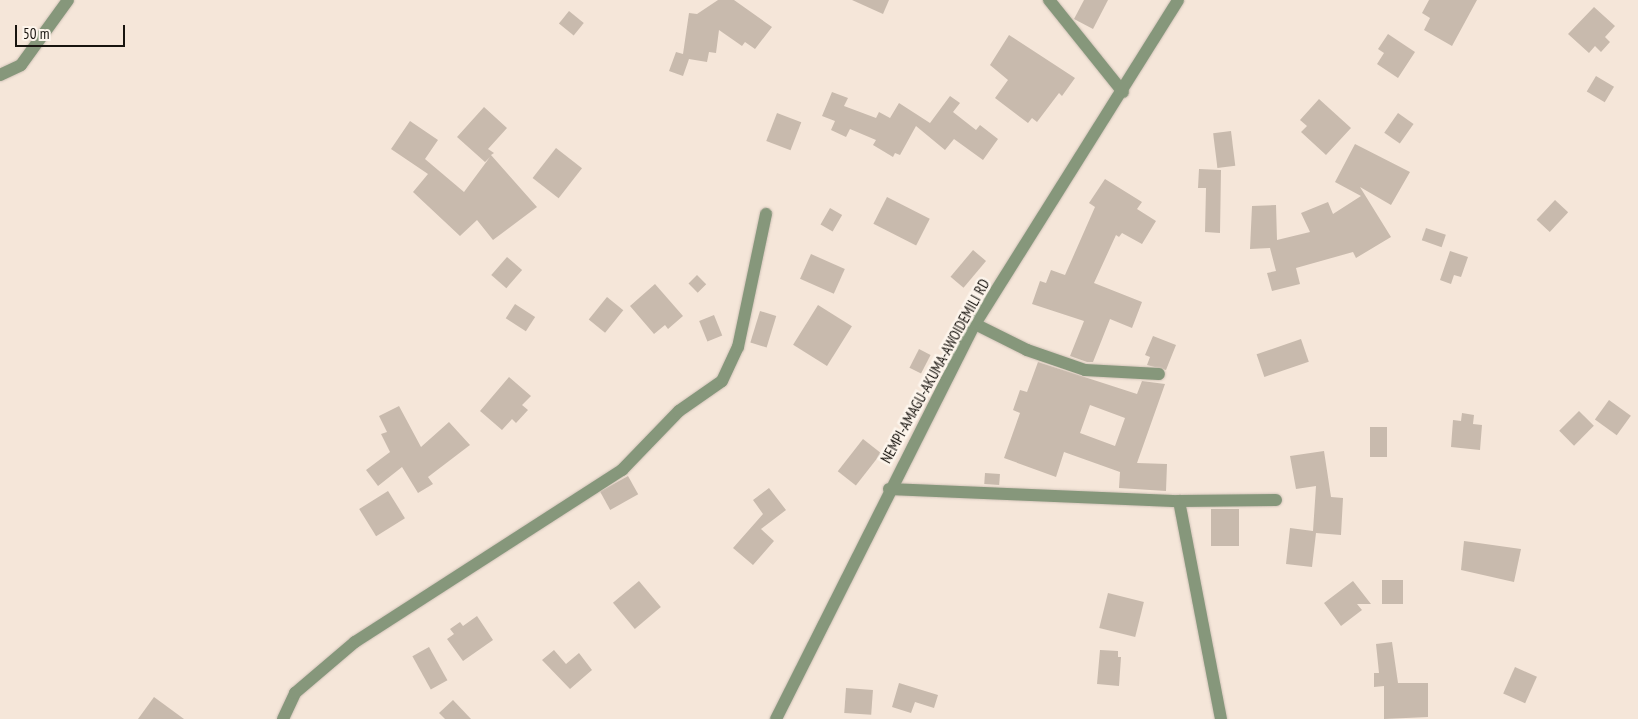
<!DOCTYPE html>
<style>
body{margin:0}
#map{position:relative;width:1638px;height:719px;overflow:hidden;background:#f5e6d9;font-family:"PT Sans Narrow",sans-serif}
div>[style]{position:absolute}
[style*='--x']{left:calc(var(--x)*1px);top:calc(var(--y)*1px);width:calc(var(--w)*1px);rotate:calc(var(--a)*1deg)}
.building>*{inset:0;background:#c8baad;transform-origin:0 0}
.roads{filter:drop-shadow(0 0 1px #d2c4b9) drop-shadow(0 0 1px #d2c4b9)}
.street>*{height:12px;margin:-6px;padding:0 6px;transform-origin:6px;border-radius:6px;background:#86977b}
span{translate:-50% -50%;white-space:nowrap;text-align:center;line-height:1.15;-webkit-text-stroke:5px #fdf5ec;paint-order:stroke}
.street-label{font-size:15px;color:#18140f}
.scale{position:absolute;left:15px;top:25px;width:110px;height:22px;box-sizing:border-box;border:2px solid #18140f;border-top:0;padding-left:6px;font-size:15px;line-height:18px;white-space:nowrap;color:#18140f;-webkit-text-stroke:4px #fdf5ec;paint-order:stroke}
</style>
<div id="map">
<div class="building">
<i style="clip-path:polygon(718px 0,734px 0,772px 27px,755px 49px,745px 42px,742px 46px,719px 30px,716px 53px,709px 52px,707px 62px,689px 59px,683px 76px,669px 71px,676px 52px,683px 54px,689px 13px,697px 14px)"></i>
<i style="clip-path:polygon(852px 0,889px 0,883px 14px)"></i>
<i style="clip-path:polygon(1084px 0,1108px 0,1093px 29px,1074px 19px)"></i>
<i style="clip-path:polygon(1429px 0,1477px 0,1452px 46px,1424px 30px,1430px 18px,1422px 13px)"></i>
<i style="clip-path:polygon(1594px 7px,1615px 26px,1605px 37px,1610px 42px,1601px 52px,1595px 46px,1589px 53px,1568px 34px)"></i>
<i style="left:569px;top:11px;width:19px;height:16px;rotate:39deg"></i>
<i style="clip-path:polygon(1388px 34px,1415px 52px,1398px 78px,1377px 64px,1384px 53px,1378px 49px)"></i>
<i style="clip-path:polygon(1009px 35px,1075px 78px,1062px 96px,1059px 93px,1037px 122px,1032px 118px,1028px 123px,995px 98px,1008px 80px,990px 65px)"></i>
<i style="left:1596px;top:76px;width:21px;height:18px;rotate:31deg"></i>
<i style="clip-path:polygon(832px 92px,848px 98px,844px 106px,876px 118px,879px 112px,890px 118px,899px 103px,930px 123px,950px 96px,960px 103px,953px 112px,976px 130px,980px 125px,998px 139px,983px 160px,954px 139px,945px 150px,916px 126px,900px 155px,895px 153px,893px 157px,873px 145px,876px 140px,850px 129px,846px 137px,831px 130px,835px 121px,822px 116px)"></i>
<i style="clip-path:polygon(1319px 99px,1351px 128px,1326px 155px,1301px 132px,1307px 126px,1300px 120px)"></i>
<i style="clip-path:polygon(484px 107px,507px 128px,488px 149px,494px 153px,491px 155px,537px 207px,493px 240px,477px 220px,460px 236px,413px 192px,428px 174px,391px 149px,410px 121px,438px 140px,425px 159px,464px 192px,490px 157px,485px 162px,457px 137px)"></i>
<i style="left:777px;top:113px;width:26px;height:30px;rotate:21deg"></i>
<i style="left:1398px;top:113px;width:19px;height:24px;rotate:35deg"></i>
<i style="left:1231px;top:131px;width:35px;height:18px;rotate:83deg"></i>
<i style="clip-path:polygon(1355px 144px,1410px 172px,1391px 205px,1360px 187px,1391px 237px,1356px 258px,1353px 252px,1296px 268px,1300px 284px,1272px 291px,1267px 273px,1276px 271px,1270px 248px,1250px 249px,1252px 206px,1276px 205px,1277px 240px,1310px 232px,1301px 213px,1328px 202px,1333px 214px,1361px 196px,1335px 182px)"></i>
<i style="left:556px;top:148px;width:33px;height:38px;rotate:38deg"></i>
<i style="clip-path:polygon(1199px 169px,1221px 170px,1220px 233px,1205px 232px,1206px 188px,1198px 188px)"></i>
<i style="clip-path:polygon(1105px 179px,1142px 202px,1137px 209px,1156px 221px,1142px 244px,1122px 233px,1119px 237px,1116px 235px,1094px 283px,1142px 302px,1132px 328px,1110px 319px,1093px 362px,1087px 362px,1070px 356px,1084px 321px,1032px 304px,1040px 281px,1046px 283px,1051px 270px,1065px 275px,1095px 207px,1089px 203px)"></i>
<i style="left:887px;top:197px;width:48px;height:30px;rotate:27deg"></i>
<i style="left:1555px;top:200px;width:18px;height:27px;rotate:43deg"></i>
<i style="left:830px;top:208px;width:14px;height:19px;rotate:30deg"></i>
<i style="left:1426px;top:228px;width:21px;height:13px;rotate:19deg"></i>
<i style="left:973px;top:250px;width:17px;height:35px;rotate:40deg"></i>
<i style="clip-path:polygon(1450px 251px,1468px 257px,1461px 277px,1454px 275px,1451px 284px,1440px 280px)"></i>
<i style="left:811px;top:254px;width:37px;height:27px;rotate:24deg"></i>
<i style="left:507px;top:257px;width:20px;height:24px;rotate:41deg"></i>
<i style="left:697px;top:275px;width:13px;height:12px;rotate:45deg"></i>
<i style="clip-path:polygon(655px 284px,683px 316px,668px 329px,665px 325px,654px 334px,630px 306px)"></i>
<i style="left:607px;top:297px;width:21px;height:29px;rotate:39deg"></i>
<i style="left:515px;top:304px;width:24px;height:17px;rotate:33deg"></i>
<i style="left:818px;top:305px;width:40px;height:47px;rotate:32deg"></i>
<i style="left:760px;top:311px;width:17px;height:33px;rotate:17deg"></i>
<i style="left:714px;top:315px;width:22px;height:16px;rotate:68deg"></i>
<i style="clip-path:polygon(1153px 336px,1176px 345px,1166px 370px,1147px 365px,1150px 357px,1145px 355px)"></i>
<i style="left:1301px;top:339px;width:24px;height:47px;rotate:71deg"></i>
<i style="left:919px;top:349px;width:13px;height:21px;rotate:27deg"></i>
<i style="clip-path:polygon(evenodd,1038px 362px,1137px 394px,1142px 381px,1165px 384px,1137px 463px,1167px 464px,1166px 491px,1119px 488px,1120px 472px,1064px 452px,1056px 477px,1004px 458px,1020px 413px,1013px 410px,1020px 390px,1027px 392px,1038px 362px,1090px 405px,1125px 418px,1115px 446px,1080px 433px,1090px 405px)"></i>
<i style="clip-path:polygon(509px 377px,531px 396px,522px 405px,528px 410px,516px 423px,512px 419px,502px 430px,480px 411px)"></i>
<i style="left:1609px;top:400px;width:27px;height:24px;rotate:36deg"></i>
<i style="clip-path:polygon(399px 406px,421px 447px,449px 422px,470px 445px,428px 477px,433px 484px,418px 493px,402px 467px,378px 486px,366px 470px,390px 452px,381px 434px,387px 432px,379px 416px)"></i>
<i style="left:1579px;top:411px;width:21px;height:28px;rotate:45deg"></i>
<i style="clip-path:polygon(1462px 413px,1474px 415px,1473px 424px,1482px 425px,1480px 450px,1451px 447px,1453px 420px,1461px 421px)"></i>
<i style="left:1370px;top:427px;width:17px;height:30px"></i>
<i style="left:863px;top:439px;width:23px;height:41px;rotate:38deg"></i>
<i style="clip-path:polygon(1324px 451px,1331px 497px,1343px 498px,1341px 535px,1316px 533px,1312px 567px,1286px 564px,1290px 528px,1313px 531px,1316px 486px,1296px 489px,1290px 456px)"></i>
<i style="left:985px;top:473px;width:15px;height:11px;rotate:4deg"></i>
<i style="left:628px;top:476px;width:21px;height:32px;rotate:61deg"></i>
<i style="clip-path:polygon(769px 488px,786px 510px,761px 529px,774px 541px,753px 565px,733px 548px,763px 514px,753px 500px)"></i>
<i style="left:388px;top:491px;width:32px;height:34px;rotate:58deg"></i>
<i style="left:1211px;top:509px;width:28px;height:37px"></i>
<i style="clip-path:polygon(1464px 541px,1521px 549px,1514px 582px,1461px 570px)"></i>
<i style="left:1382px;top:580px;width:21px;height:24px"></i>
<i style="left:639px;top:581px;width:34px;height:34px;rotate:50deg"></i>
<i style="clip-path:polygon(1353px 581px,1371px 604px,1357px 604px,1362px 610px,1341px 626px,1324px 603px)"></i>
<i style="left:1108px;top:593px;width:37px;height:36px;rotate:14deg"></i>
<i style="clip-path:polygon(477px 616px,493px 640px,463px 661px,447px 639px,454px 634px,450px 629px,460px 622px,463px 626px)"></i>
<i style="clip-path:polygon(1392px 642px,1398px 683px,1428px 683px,1428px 717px,1384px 719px,1384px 686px,1374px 687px,1374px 673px,1379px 673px,1376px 644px)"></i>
<i style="left:429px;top:647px;width:38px;height:19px;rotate:61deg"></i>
<i style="clip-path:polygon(554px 650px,566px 664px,579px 653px,592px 670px,570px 689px,542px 660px)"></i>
<i style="clip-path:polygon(1100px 650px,1118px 651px,1118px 657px,1121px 657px,1119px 686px,1097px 684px)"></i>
<i style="left:1515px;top:667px;width:24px;height:29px;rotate:24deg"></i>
<i style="clip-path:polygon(899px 683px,938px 695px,934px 708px,915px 702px,911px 713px,892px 707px)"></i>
<i style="left:846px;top:688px;width:27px;height:25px;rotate:4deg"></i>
<i style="clip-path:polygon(154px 697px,184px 719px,138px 719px)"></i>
<i style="clip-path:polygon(453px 700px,471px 719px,445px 719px,439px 713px)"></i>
</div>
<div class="roads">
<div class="street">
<i style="--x:1049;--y:0;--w:118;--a:51.2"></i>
<i style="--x:0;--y:75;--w:23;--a:-25"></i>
<i style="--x:21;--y:65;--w:80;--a:-54.1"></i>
<i style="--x:975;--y:324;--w:58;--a:26.6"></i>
<i style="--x:1027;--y:350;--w:61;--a:19"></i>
<i style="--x:1085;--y:370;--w:74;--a:3.1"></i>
<i style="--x:889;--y:489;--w:290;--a:2.4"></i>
<i style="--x:1179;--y:501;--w:97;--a:-0.6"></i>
<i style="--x:1179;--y:501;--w:222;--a:79.1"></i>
<i style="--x:283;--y:719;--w:29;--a:-65"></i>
<i style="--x:295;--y:693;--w:79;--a:-40.4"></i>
<i style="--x:355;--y:642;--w:318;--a:-32.8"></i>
<i style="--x:622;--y:470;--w:82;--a:-46"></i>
<i style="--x:679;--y:411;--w:52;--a:-34.9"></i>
<i style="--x:722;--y:381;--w:38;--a:-65"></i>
<i style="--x:738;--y:347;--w:136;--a:-78.1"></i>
<i style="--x:776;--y:719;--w:442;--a:-63.3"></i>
<i style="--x:975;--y:324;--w:382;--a:-57.9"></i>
</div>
</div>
<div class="street-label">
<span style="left:935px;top:371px;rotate:-61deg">NEMPI-AMAGU-AKUMA-AWOIDEMILI RD</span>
</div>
<div class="scale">50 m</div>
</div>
